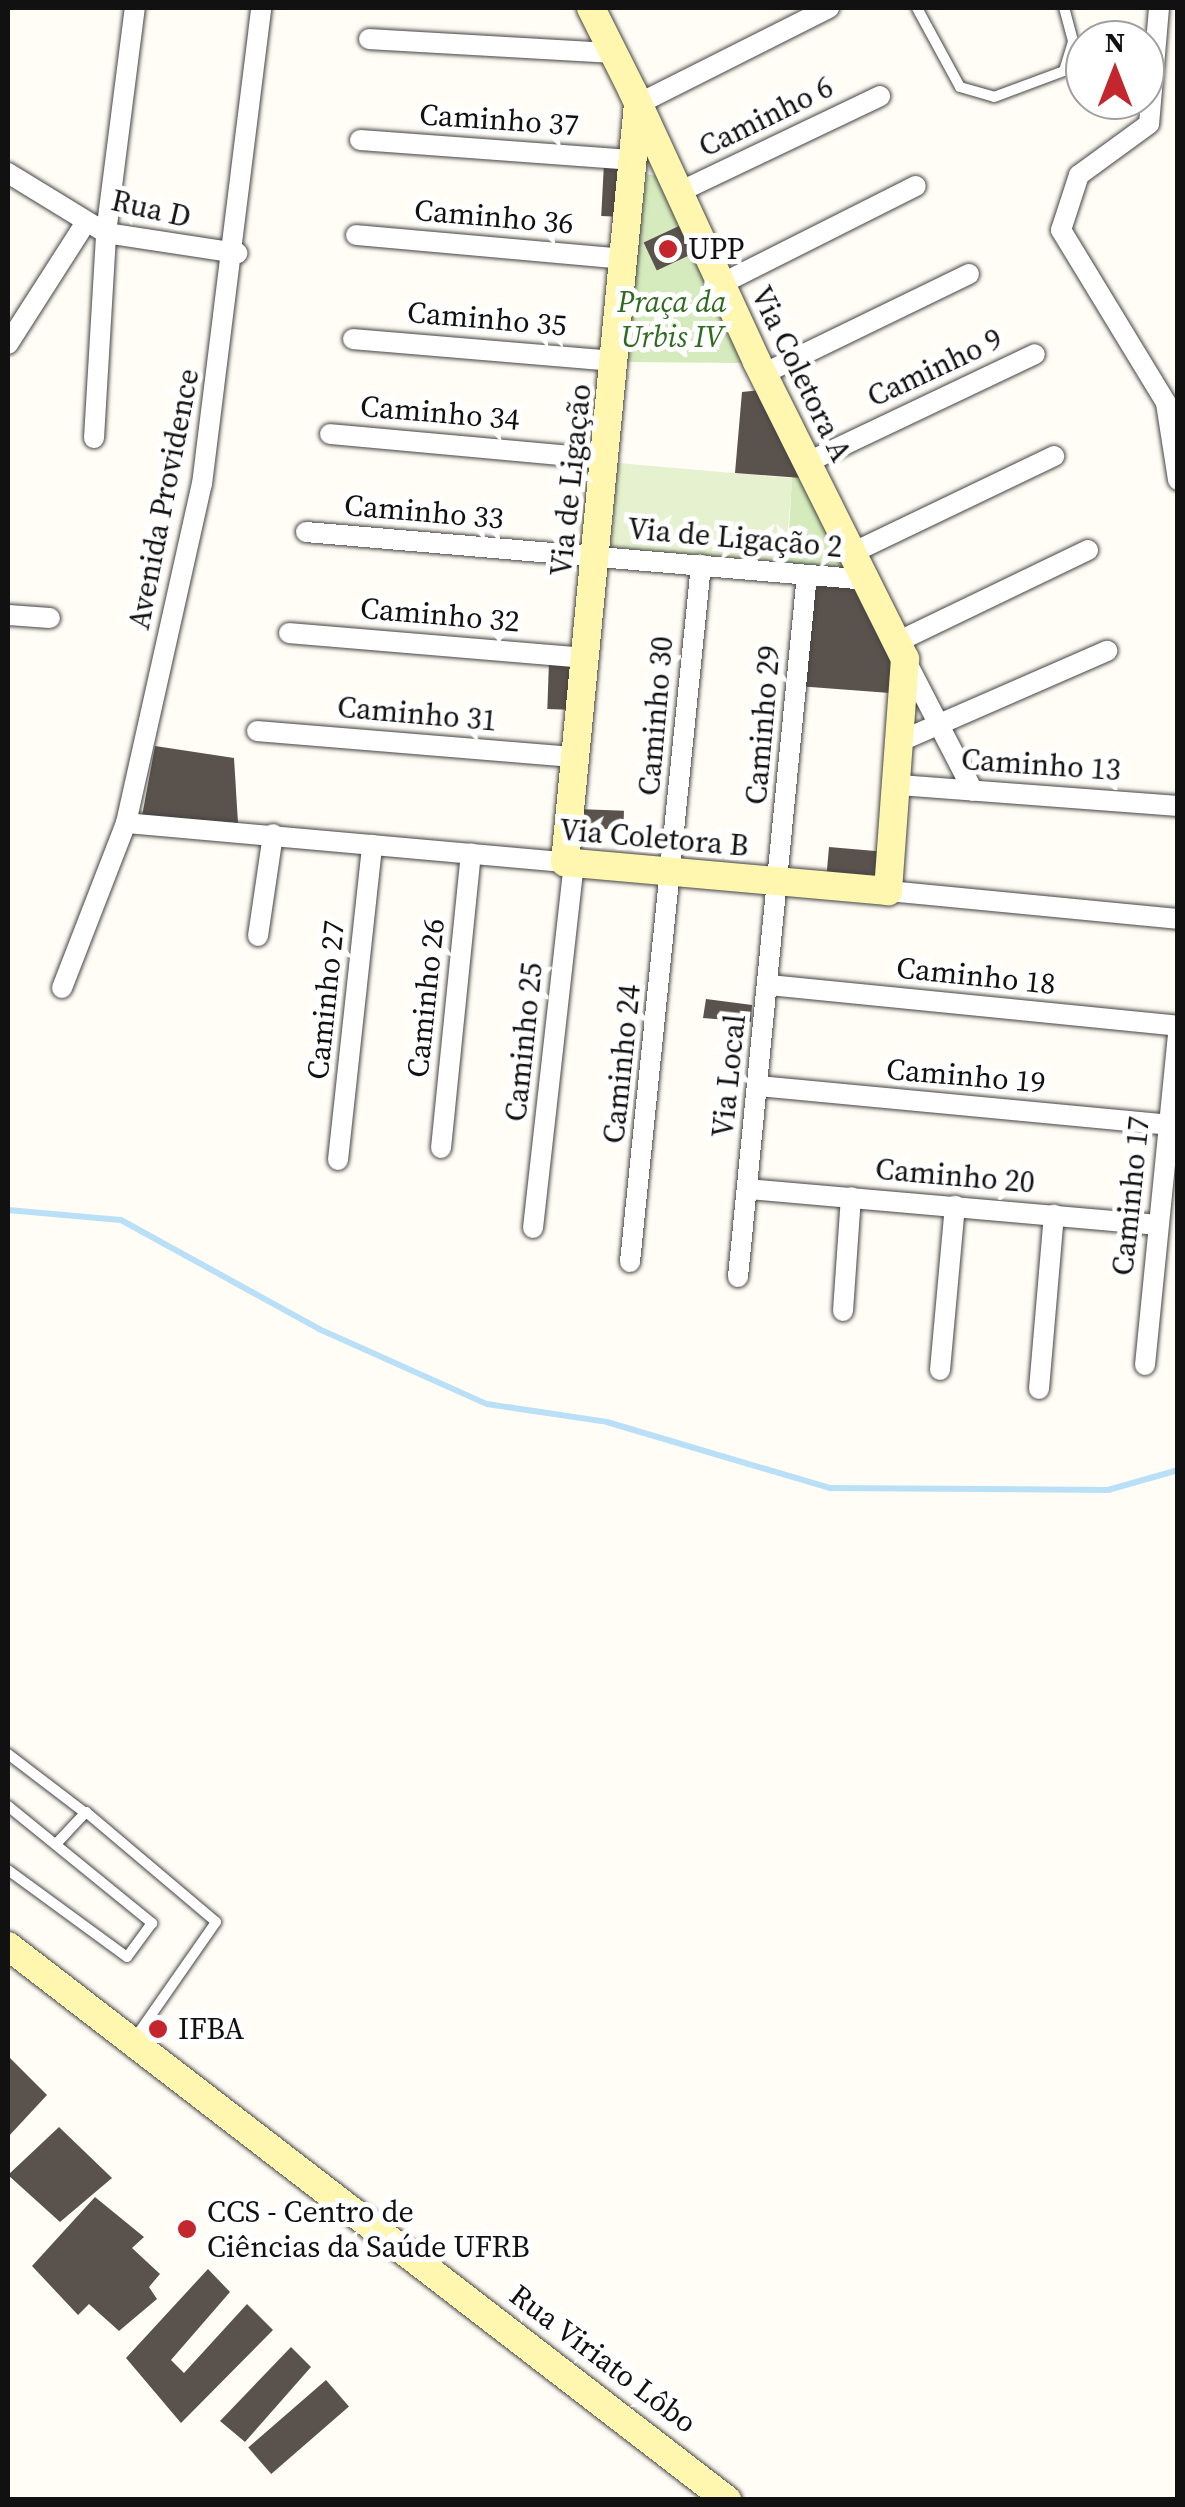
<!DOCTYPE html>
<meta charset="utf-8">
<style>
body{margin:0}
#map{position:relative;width:1185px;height:2507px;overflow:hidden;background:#fffdf5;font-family:"Source Serif 4",serif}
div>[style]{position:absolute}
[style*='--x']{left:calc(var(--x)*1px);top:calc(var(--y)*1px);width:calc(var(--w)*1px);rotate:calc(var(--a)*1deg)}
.green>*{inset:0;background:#d5ebbd}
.pitch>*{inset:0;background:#e6f2cf;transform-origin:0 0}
.stream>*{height:6px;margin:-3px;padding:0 3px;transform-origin:3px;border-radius:3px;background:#b9e0f7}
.building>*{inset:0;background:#5a524d;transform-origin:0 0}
.roads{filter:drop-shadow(0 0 2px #444) drop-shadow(0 0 2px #444)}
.lane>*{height:10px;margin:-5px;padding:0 5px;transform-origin:5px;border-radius:5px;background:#fff}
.street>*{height:20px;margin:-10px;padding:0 10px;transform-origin:10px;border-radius:10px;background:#fff}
.secondary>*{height:28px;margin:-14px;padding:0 14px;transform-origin:14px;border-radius:14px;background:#fff6b0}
.dots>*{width:28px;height:28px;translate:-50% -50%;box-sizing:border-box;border:5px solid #fff;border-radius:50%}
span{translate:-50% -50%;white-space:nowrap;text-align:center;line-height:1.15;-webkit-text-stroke:10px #fff;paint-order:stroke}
.street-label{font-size:30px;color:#111}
.poi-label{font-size:30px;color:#111}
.left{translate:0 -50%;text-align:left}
.park-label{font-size:30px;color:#2f6b1f;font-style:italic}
.frame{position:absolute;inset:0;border:10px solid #111;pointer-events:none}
.north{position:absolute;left:1065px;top:20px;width:100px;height:100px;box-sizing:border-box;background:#fff;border:2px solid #a0a0a0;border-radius:50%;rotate:0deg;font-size:28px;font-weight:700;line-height:40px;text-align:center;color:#111}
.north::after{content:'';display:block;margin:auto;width:35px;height:45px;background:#c4262e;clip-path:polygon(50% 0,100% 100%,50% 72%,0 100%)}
</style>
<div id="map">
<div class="green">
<i style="clip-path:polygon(647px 174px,656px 176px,743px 363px,623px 362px)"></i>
<i style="clip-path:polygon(792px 477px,801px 478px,849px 569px,787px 566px)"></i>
</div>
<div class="pitch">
<i style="left:618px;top:463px;width:175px;height:86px;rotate:5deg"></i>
</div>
<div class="stream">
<i style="--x:8;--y:1210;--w:113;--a:5.1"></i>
<i style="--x:121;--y:1220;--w:226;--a:28.8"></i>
<i style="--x:319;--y:1329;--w:184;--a:24.1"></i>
<i style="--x:487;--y:1404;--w:121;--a:8.5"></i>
<i style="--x:607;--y:1422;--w:233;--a:16.5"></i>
<i style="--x:830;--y:1488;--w:278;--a:0.4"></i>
<i style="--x:1108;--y:1490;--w:73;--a:-15.9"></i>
</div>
<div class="building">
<i style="left:604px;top:163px;width:18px;height:53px;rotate:3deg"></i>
<i style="left:679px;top:226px;width:31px;height:39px;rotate:65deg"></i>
<i style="clip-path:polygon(761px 390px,801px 478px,735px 473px,742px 392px)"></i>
<i style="clip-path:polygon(806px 584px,861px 589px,891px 658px,890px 693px,797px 686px)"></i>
<i style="left:549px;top:661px;width:28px;height:48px;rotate:2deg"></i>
<i style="clip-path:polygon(155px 746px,234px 758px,238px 823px,142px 816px)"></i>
<i style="left:577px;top:809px;width:47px;height:19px;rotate:2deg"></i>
<i style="left:829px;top:847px;width:55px;height:27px;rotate:5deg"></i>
<i style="clip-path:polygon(706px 999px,752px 1005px,751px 1022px,703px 1018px)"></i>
<i style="clip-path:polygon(8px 2056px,47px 2095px,8px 2137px)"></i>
<i style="clip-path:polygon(59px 2127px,112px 2178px,60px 2222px,8px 2175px)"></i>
<i style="clip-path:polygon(95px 2197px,144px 2237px,132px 2248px,160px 2274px,149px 2287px,157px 2299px,119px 2331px,89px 2304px,78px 2315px,32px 2266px)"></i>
<i style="clip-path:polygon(208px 2269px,230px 2292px,171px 2360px,184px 2373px,247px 2304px,273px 2330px,181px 2423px,126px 2358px)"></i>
<i style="clip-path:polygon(291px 2347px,311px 2367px,245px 2442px,220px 2421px)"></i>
<i style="left:326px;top:2380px;width:35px;height:103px;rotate:49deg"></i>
</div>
<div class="roads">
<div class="lane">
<i style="--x:917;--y:8;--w:90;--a:61.4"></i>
<i style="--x:960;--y:87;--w:35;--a:16"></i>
<i style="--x:994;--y:97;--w:75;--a:-20.4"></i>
<i style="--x:1064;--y:71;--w:31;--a:-73"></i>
<i style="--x:1073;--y:41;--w:34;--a:-105"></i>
<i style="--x:8;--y:1754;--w:96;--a:37.3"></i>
<i style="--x:8;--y:1806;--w:186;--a:39.1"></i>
<i style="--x:152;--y:1923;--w:42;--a:126.3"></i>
<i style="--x:127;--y:1957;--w:147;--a:-143.8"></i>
<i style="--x:56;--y:1844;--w:44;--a:-46.8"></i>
<i style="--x:86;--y:1812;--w:170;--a:40.2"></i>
<i style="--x:216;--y:1922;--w:145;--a:124.9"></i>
</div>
<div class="street">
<i style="--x:1159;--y:8;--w:116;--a:94.9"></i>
<i style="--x:1149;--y:124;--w:87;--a:143.9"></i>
<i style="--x:1079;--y:175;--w:58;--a:108.1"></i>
<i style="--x:1061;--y:230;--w:202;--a:58.7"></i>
<i style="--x:1166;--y:403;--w:78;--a:81.1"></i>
<i style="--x:369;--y:39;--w:244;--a:3.3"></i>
<i style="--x:638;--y:104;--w:214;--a:-26.7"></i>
<i style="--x:360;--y:140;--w:275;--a:4.2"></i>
<i style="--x:8;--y:173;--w:115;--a:31.5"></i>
<i style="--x:106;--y:233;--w:133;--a:8.7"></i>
<i style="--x:677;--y:193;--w:225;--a:-25.5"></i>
<i style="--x:356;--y:235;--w:271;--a:5.1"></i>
<i style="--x:721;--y:284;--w:218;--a:-26.7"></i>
<i style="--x:353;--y:339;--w:264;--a:4.8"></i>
<i style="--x:8;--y:344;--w:145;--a:-57.4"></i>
<i style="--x:763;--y:374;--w:229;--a:-25.9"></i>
<i style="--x:330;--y:434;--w:276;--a:5.2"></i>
<i style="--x:94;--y:438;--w:205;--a:-86.6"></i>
<i style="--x:106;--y:233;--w:227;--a:-82.7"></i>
<i style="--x:808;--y:462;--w:251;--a:-25.4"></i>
<i style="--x:306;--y:532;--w:564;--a:4.88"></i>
<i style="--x:854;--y:552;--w:222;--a:-25.6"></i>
<i style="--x:8;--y:615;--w:42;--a:4.1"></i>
<i style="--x:289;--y:633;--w:297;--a:4.8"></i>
<i style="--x:897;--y:642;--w:212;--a:-25.7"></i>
<i style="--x:906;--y:661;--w:146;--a:62.7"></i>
<i style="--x:257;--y:731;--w:316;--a:4.7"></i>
<i style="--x:903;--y:740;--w:223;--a:-23.6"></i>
<i style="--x:899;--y:785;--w:280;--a:4.3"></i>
<i style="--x:126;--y:823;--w:441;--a:5.1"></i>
<i style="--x:888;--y:891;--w:291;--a:5.5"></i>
<i style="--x:258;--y:936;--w:103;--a:-81.6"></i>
<i style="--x:769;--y:985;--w:411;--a:5.7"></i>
<i style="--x:62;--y:988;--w:177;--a:-68.8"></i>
<i style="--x:126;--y:823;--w:347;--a:-77.4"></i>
<i style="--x:202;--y:484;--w:480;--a:-82.9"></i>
<i style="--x:758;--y:1086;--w:413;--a:5.4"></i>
<i style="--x:441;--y:1148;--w:296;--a:-84.2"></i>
<i style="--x:338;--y:1160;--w:317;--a:-83.8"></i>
<i style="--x:748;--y:1189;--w:411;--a:5"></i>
<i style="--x:533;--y:1228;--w:367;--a:-83.6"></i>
<i style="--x:630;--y:1262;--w:701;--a:-84.18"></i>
<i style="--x:738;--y:1277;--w:705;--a:-84.39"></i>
<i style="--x:843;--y:1311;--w:114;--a:-86"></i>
<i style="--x:1145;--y:1365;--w:333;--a:-84.3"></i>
<i style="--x:940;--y:1370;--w:165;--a:-84.8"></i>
<i style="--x:1039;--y:1389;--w:175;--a:-85.1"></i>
</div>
<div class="secondary">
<i style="--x:591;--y:8;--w:94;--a:63.4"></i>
<i style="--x:633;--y:92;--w:297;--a:65.3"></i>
<i style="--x:757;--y:362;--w:332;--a:63.5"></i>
<i style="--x:905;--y:659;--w:233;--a:94.2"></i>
<i style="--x:888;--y:891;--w:324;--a:-174.9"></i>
<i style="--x:565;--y:862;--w:762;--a:-84.5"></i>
<i style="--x:8;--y:1946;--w:908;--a:37.61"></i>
</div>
</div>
<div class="dots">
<i style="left:668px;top:249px;background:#c4262e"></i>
<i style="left:158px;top:2029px;background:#c4262e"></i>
<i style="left:187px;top:2229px;background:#c4262e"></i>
</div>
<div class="street-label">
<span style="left:766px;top:117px;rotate:-26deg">Caminho 6</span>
<span style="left:499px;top:120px;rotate:4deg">Caminho 37</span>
<span style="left:151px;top:209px;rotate:13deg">Rua D</span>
<span style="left:494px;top:217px;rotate:5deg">Caminho 36</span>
<span style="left:487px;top:319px;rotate:5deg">Caminho 35</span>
<span style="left:935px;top:368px;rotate:-25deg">Caminho 9</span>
<span style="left:801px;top:374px;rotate:64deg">Via Coletora A</span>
<span style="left:440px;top:413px;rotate:5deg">Caminho 34</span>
<span style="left:571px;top:480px;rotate:-84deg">Via de Ligação</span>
<span style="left:164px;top:499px;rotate:-79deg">Avenida Providence</span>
<span style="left:424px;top:512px;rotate:5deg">Caminho 33</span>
<span style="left:735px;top:538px;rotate:5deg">Via de Ligação 2</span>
<span style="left:440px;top:615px;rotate:5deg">Caminho 32</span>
<span style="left:417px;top:714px;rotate:5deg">Caminho 31</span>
<span style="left:656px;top:716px;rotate:-85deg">Caminho 30</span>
<span style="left:763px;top:725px;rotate:-85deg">Caminho 29</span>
<span style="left:1041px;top:765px;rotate:4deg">Caminho 13</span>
<span style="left:654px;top:838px;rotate:5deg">Via Coletora B</span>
<span style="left:976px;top:976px;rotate:6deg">Caminho 18</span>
<span style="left:426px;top:998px;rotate:-84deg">Caminho 26</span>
<span style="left:326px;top:1000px;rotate:-84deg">Caminho 27</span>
<span style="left:524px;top:1042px;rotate:-84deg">Caminho 25</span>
<span style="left:622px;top:1064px;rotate:-84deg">Caminho 24</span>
<span style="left:729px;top:1076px;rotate:-84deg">Via Local</span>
<span style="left:966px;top:1076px;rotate:5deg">Caminho 19</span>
<span style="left:955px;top:1176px;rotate:5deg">Caminho 20</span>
<span style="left:1131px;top:1196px;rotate:-84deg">Caminho 17</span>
<span style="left:603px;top:2359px;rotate:37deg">Rua Viriato Lôbo</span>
</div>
<div class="poi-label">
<span class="left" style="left:688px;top:249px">UPP</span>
<span class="left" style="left:178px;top:2029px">IFBA</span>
<span class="left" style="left:207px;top:2229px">CCS - Centro de<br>Ciências da Saúde UFRB</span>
</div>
<div class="park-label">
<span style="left:672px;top:319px">Praça da<br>Urbis IV</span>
</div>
<div class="frame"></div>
<div class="north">N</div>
</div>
